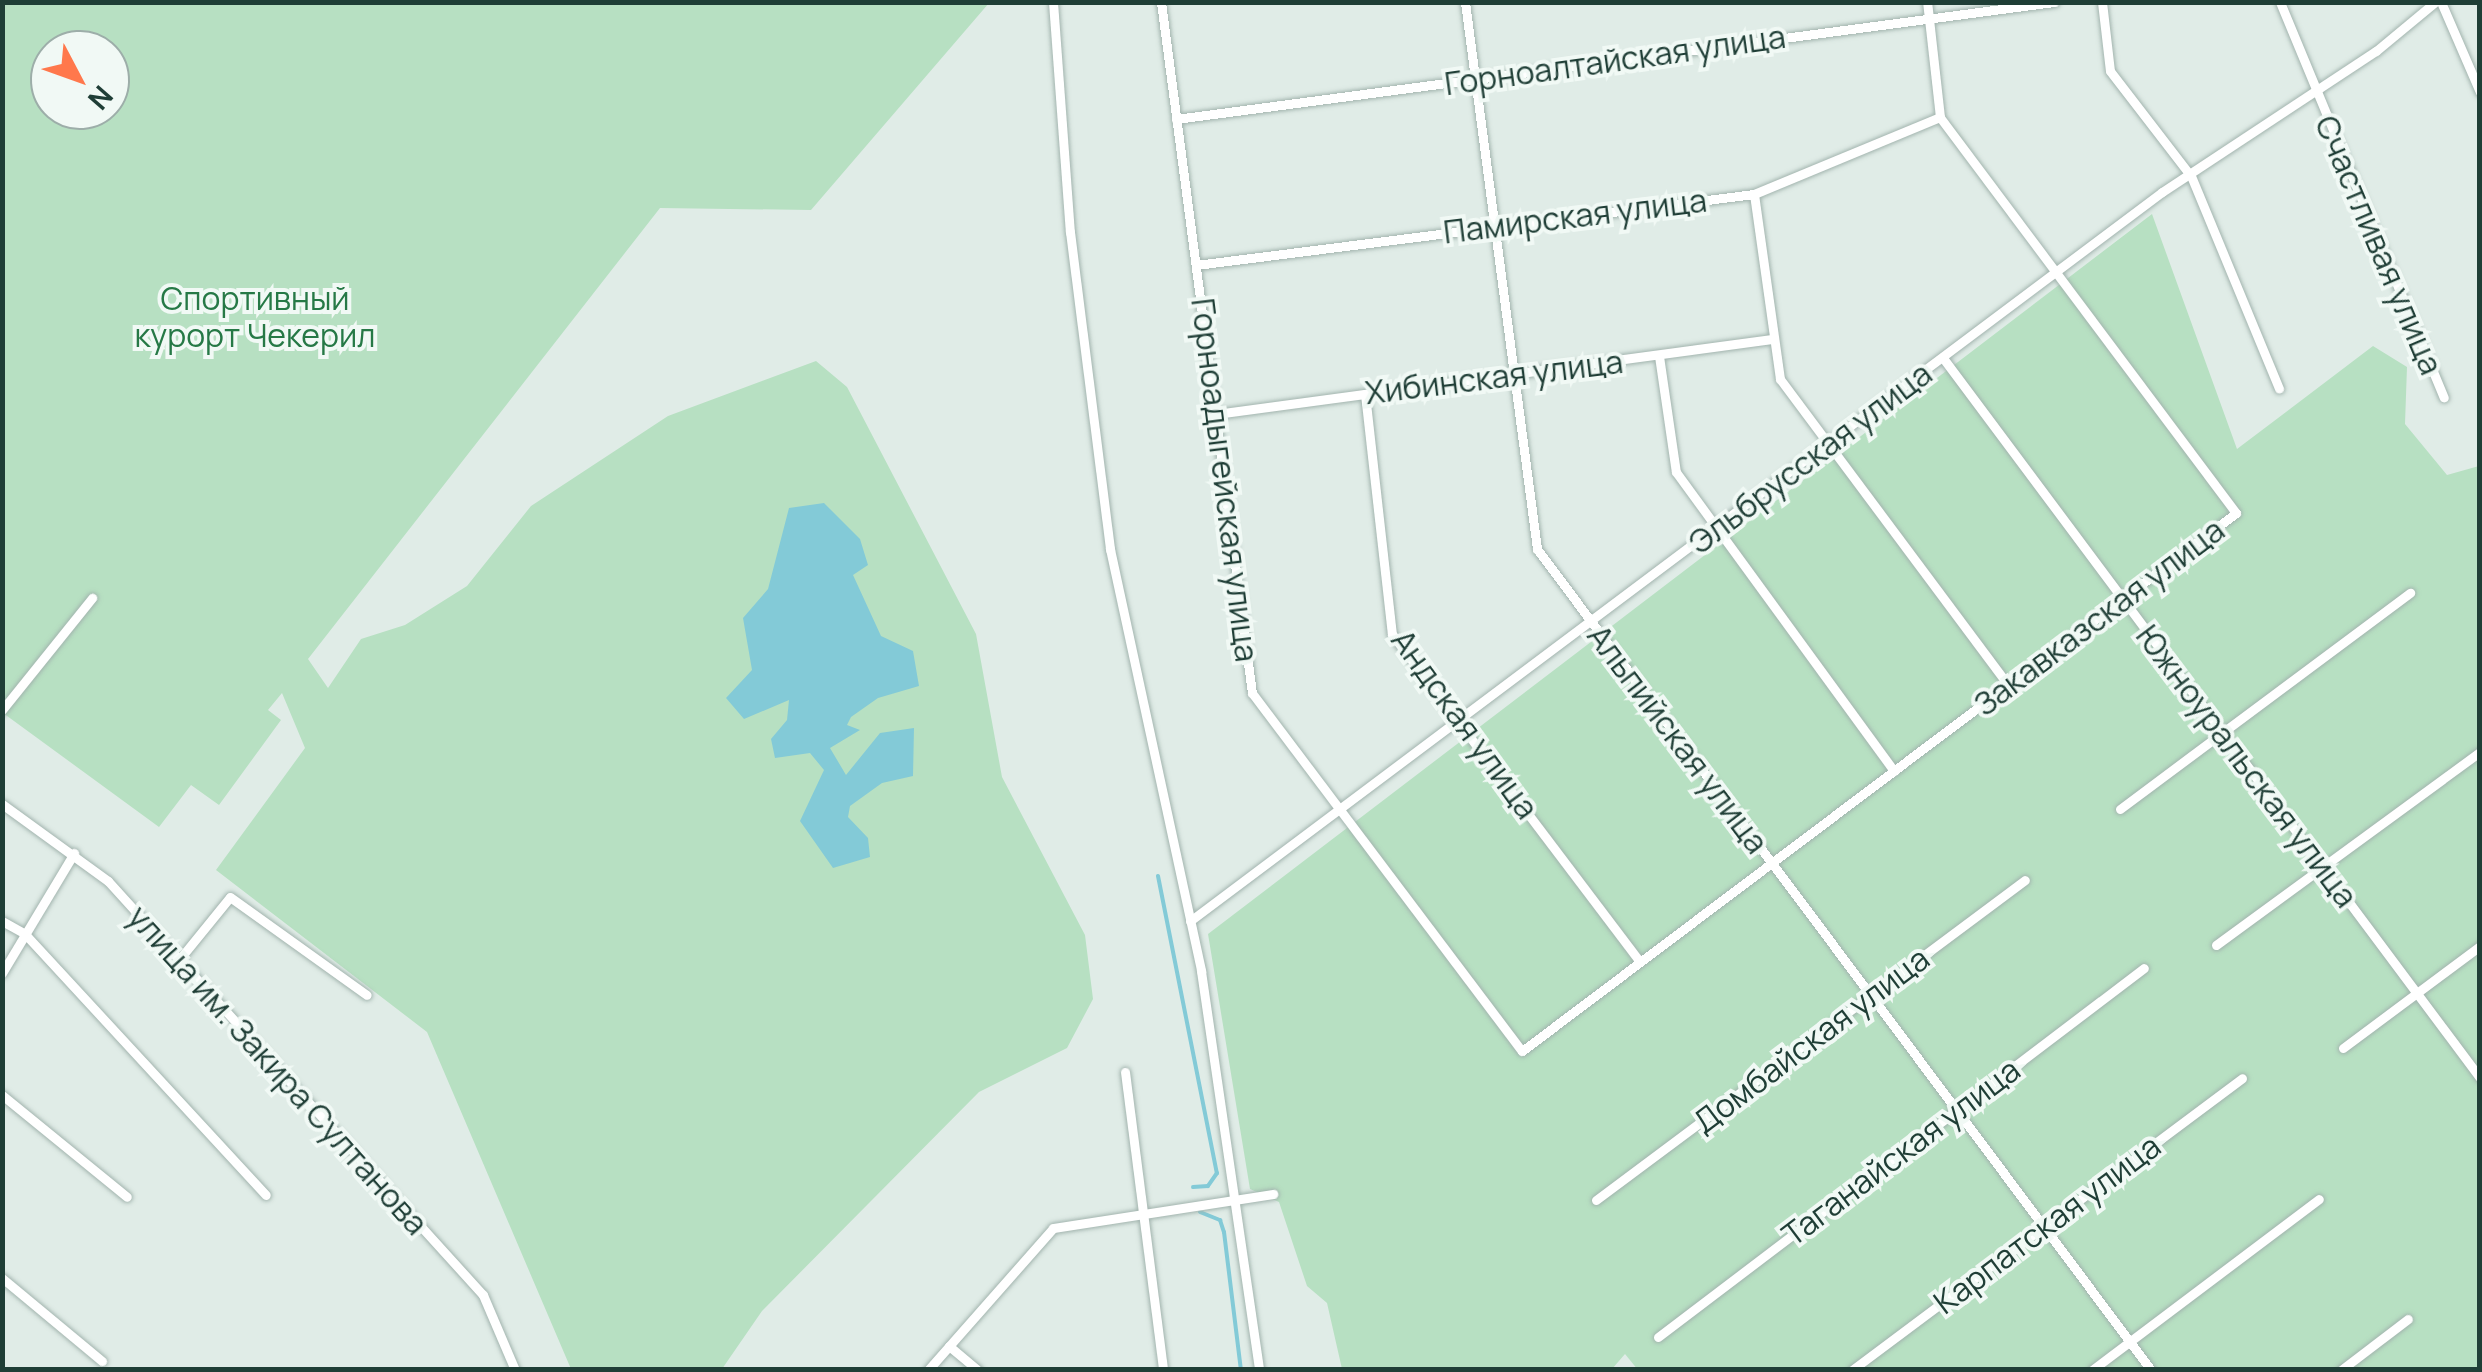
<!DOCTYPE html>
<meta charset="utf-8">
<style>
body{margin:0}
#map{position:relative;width:2482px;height:1372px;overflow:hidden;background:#e0ece7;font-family:Manrope,sans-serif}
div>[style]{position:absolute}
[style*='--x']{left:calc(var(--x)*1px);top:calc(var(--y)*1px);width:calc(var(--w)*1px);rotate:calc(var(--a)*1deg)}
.green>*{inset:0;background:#b7e0c2}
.water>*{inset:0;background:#83cad7}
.stream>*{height:4px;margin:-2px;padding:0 2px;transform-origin:2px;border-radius:2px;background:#83cad7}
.roads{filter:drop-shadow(0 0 2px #a2b4ae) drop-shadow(0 0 2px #a2b4ae)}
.street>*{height:9px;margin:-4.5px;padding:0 4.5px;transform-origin:4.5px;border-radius:4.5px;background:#fff}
span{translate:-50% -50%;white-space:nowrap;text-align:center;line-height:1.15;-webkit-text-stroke:8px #f1f9f5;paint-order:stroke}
.street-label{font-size:32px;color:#1f3e36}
.park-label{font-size:32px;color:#267946}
.frame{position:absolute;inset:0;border:5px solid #1f3e36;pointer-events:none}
.north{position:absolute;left:30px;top:30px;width:100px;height:100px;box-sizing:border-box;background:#f1f9f5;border:2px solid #9daea9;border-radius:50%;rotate:131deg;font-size:28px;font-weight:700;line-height:40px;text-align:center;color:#1f3e36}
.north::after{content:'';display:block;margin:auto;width:35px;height:45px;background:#ff784c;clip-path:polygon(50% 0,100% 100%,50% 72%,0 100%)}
</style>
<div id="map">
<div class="green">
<i style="clip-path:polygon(evenodd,3px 3px,989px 3px,811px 210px,660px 208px,308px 659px,328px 688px,361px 639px,405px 625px,467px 586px,531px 506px,668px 416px,816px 361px,847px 387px,976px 634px,1002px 777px,1085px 935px,1093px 999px,1067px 1048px,979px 1092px,762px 1311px,722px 1369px,571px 1369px,427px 1032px,216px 870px,305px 748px,282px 693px,268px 710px,281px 720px,219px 805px,191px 785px,159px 827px,3px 713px,3px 3px,50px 50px,110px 50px,110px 110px,50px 110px,50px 50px)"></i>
<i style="clip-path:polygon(2152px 214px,2237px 449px,2373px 346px,2407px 367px,2405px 424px,2447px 475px,2479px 466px,2479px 1369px,1638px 1370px,1625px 1354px,1612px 1369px,1342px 1369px,1327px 1303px,1307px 1286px,1279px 1202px,1250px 1189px,1208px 934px)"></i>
</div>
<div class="water">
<i style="clip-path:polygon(824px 503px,860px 539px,868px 565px,853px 575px,881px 636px,913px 651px,919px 686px,878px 698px,851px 717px,847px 725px,860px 730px,830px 748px,846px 775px,880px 733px,914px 728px,913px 776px,882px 783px,850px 806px,848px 817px,868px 838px,870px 857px,833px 868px,800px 821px,824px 770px,810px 753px,775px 758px,771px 739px,787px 720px,789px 700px,744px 719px,726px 698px,752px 670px,743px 618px,768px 589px,789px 508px)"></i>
</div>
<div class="stream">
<i style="--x:1158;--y:876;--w:303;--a:78.8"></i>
<i style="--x:1217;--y:1173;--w:16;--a:125"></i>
<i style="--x:1208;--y:1186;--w:15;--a:176"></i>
<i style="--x:1200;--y:1212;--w:22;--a:22"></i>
<i style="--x:1220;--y:1220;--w:13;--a:72"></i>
<i style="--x:1224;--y:1232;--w:139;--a:83"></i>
</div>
<div class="roads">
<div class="street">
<i style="--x:1053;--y:2;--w:231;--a:85.8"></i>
<i style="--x:1070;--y:232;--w:320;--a:82.8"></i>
<i style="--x:1110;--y:549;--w:432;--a:77.8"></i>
<i style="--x:1201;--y:971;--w:403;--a:81.7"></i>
<i style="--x:1161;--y:2;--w:697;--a:82.5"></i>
<i style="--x:1252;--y:693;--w:448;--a:53"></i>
<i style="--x:1522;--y:1051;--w:894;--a:-37"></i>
<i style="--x:2236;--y:513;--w:494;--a:-126.8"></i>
<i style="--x:1940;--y:117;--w:116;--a:-96.4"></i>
<i style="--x:1465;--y:2;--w:552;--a:82.5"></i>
<i style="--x:1537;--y:549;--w:1025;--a:53.21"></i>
<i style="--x:2102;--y:2;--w:69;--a:83.4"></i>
<i style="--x:2110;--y:71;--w:133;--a:52.4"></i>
<i style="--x:2191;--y:176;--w:230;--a:67.5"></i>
<i style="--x:2280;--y:2;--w:428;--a:67.5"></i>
<i style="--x:2441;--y:2;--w:98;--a:66.6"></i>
<i style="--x:1176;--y:119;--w:886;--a:-7.59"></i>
<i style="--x:1754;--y:194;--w:187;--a:82"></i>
<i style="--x:1780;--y:379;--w:382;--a:53.3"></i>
<i style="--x:1196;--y:265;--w:562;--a:-7.25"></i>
<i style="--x:1754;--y:194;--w:201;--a:-22.5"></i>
<i style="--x:1659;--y:356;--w:117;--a:81.7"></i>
<i style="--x:1676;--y:472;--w:370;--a:53.9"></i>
<i style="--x:1943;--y:358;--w:898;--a:53.28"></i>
<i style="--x:1365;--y:394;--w:242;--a:83.6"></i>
<i style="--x:1392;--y:634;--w:411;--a:52.9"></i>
<i style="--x:1216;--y:414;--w:561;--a:-7.68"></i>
<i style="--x:2;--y:710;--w:144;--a:-51.2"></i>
<i style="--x:2;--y:804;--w:131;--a:36"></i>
<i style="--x:108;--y:881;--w:559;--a:47.83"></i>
<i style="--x:483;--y:1295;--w:82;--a:66.9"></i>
<i style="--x:2120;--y:809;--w:362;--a:-36.7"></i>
<i style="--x:2;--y:921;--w:26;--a:29"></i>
<i style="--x:25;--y:934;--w:355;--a:47.3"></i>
<i style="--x:1190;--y:921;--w:1215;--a:-36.87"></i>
<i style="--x:2162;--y:192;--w:256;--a:-33.4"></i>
<i style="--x:2376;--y:51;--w:77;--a:-39.7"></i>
<i style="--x:2216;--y:945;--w:327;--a:-36.2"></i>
<i style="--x:178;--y:961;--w:82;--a:-50.9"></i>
<i style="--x:230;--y:897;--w:168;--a:35.6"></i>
<i style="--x:2;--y:973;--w:140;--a:-59"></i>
<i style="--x:2343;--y:1048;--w:171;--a:-36.7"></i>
<i style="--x:1125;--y:1072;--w:300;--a:82.7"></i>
<i style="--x:2;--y:1095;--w:161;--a:39.2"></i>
<i style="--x:1596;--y:1200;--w:535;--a:-36.72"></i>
<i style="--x:2;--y:1278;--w:130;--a:39.7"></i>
<i style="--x:1658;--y:1337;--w:610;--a:-37.21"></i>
<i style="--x:949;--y:1346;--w:38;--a:40"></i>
<i style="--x:928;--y:1370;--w:189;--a:-48.6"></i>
<i style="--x:1053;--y:1228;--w:223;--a:-8.8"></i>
<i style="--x:1852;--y:1370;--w:487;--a:-36.8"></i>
<i style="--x:2092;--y:1370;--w:284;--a:-37"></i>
<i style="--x:2341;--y:1370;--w:84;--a:-37.3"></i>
</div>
</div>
<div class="street-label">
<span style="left:1615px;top:60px;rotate:-8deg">Горноалтайская улица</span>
<span style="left:1575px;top:216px;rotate:-7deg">Памирская улица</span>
<span style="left:2379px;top:245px;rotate:67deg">Счастливая улица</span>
<span style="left:1494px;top:377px;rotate:-7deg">Хибинская улица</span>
<span style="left:1810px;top:458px;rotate:-37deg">Эльбрусская улица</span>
<span style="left:1225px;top:480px;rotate:83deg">Горноадыгейская улица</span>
<span style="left:2099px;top:617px;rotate:-37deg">Закавказская улица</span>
<span style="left:1465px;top:724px;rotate:54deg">Андская улица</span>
<span style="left:1678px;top:739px;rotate:53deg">Альпийская улица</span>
<span style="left:2247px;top:766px;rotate:53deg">Южноуральская улица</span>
<span style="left:1811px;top:1040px;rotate:-37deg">Домбайская улица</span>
<span style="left:278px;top:1070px;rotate:48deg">улица им. Закира Султанова</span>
<span style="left:1901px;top:1152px;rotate:-37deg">Таганайская улица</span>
<span style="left:2047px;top:1224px;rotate:-37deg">Карпатская улица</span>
</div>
<div class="park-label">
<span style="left:255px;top:317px">Спортивный<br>курорт Чекерил</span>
</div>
<div class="frame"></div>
<div class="north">N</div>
</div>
